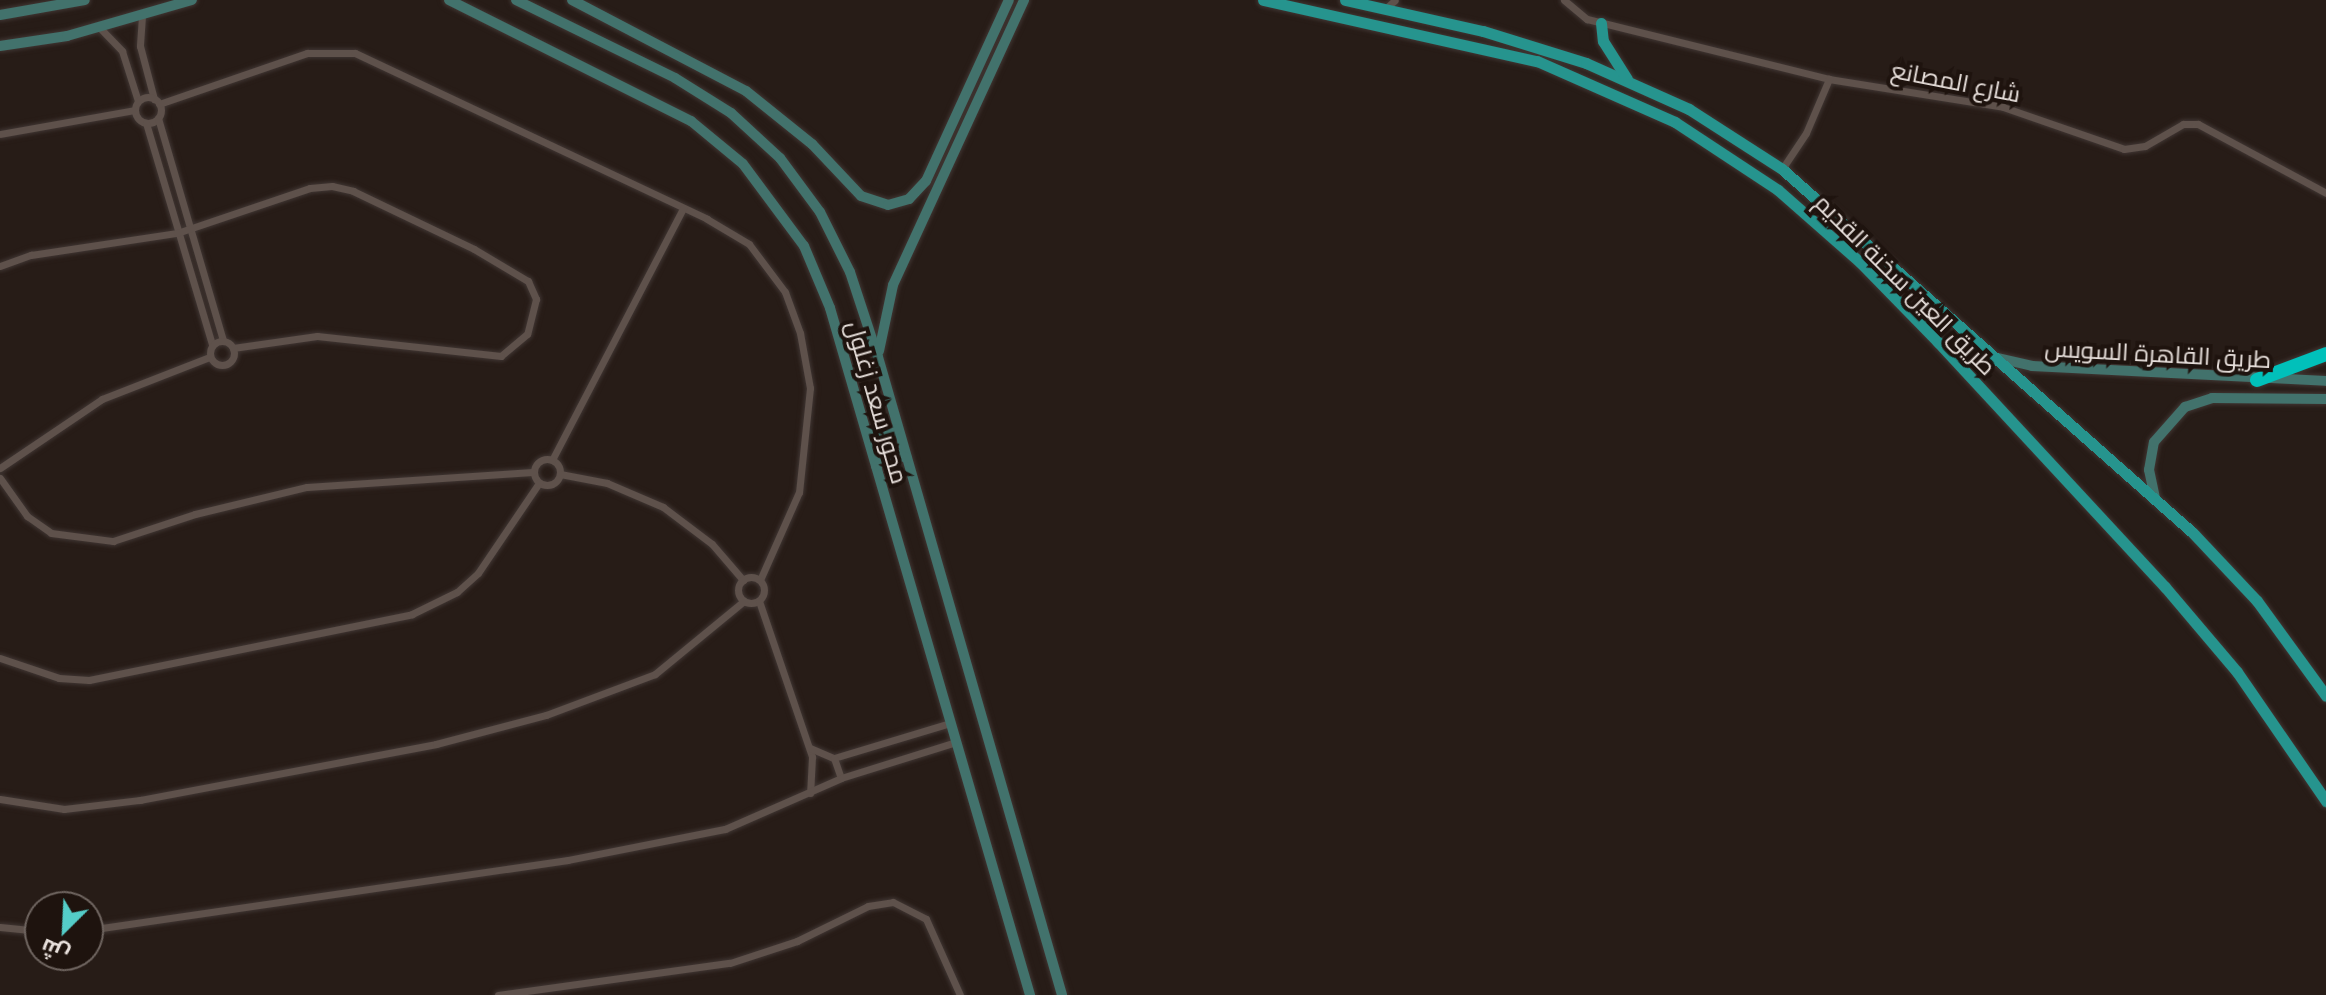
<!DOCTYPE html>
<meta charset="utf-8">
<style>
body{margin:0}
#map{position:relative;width:2326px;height:995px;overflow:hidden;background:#271c17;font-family:Lato,Cairo,sans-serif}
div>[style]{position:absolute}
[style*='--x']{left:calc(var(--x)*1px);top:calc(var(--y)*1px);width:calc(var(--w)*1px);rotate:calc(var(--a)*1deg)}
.roads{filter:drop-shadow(0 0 2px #403633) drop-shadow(0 0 2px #403633)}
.street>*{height:7px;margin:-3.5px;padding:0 3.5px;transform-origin:3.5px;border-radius:3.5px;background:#5e514b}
.street>.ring{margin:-3.5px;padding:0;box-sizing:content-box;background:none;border:7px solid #5e514b;border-radius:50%}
.secondary>*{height:10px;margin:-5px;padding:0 5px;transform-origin:5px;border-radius:5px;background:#42726c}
.primary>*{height:11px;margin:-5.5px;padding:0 5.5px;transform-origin:5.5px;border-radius:5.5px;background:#26948e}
.highway>*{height:14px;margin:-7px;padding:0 7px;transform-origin:7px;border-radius:7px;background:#01c0ba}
span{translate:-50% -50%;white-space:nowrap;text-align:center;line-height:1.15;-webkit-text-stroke:8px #1e130e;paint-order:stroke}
.street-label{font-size:24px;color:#e8e0dc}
.north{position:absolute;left:24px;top:891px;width:80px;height:80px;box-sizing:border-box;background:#1e130e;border:2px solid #6f6560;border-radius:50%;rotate:204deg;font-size:22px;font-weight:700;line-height:32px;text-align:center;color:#e8e0dc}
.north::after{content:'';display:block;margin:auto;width:28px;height:36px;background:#54cdc8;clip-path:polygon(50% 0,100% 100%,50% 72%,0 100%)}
</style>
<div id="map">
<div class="roads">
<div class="street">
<i style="--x:1564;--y:0;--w:30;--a:40"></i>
<i style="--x:1587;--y:19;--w:249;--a:13.9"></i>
<i style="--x:1829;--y:79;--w:176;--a:9.1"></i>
<i style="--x:2003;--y:107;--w:128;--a:19.1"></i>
<i style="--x:2124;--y:149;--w:21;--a:-8"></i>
<i style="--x:2145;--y:146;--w:44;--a:-30.1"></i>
<i style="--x:2183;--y:124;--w:15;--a:0"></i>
<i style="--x:2198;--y:124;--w:145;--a:28.3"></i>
<i style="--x:1385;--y:9;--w:13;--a:-42"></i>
<i style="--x:142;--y:16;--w:30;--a:94"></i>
<i style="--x:140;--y:46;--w:55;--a:75.2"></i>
<i style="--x:100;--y:28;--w:32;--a:46"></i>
<i style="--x:122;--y:51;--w:52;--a:72.3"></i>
<i class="ring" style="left:135px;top:97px;width:19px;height:19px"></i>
<i style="--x:159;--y:104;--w:157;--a:-19"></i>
<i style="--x:307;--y:53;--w:48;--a:0"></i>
<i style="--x:355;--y:53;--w:389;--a:25.2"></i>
<i style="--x:707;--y:219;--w:49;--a:30.8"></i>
<i style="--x:749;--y:244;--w:60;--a:53.1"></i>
<i style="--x:785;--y:292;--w:44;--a:69.9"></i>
<i style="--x:800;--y:333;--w:56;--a:79.7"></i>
<i style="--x:810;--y:388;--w:105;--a:96"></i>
<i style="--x:799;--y:492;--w:96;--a:113.9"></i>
<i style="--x:158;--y:118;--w:231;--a:73.7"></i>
<i style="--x:146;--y:123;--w:232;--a:73.4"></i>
<i style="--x:0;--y:134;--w:137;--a:-10.1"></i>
<i style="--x:1782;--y:169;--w:43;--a:-56.3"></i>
<i style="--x:1806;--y:133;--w:59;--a:-66.9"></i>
<i style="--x:0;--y:266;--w:33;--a:-20"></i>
<i style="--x:31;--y:255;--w:148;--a:-8.6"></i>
<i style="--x:177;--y:233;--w:140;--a:-18.7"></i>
<i style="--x:310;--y:188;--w:22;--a:-5"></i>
<i style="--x:332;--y:186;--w:22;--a:13"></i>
<i style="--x:353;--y:191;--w:134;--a:25.6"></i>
<i style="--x:474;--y:249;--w:63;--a:30.7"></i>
<i style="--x:528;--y:281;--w:20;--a:66"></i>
<i style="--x:536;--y:299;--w:36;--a:104"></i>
<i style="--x:527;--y:334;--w:34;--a:140"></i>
<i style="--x:501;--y:356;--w:185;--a:-173.8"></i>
<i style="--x:317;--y:336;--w:85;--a:171.9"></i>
<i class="ring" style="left:210px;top:341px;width:17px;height:17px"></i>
<i class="ring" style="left:534px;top:459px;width:19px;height:19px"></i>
<i style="--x:552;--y:460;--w:284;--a:-62.5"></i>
<i style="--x:0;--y:468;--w:123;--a:-34.1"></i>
<i style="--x:102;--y:399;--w:116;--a:-21.3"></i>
<i style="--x:560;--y:474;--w:48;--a:10.8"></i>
<i style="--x:607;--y:483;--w:61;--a:23.2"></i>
<i style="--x:663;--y:507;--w:61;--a:37.1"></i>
<i style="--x:712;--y:544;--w:48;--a:49.3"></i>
<i style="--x:0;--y:478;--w:47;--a:54.6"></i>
<i style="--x:27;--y:516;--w:29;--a:35"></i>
<i style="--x:51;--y:533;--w:63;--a:7.4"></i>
<i style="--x:113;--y:541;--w:86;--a:-18.2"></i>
<i style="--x:195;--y:514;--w:115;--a:-13.6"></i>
<i style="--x:307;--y:487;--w:226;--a:-3.8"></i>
<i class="ring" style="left:738px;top:577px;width:19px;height:19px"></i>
<i style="--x:759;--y:601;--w:165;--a:71.2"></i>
<i style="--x:812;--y:757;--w:36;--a:93"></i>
<i style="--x:0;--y:658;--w:62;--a:18.7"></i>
<i style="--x:59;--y:678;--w:30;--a:4"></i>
<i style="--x:89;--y:680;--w:330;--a:-11.5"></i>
<i style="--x:412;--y:614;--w:50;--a:-26.1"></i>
<i style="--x:457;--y:592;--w:28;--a:-42"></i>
<i style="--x:478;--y:573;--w:109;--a:-55.9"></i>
<i style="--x:810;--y:748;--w:26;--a:23"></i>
<i style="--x:834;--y:758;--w:121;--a:-16.8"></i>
<i style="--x:834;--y:758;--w:21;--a:71"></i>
<i style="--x:0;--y:799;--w:65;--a:8.9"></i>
<i style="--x:64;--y:809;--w:77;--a:-6.8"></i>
<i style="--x:140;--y:800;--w:301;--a:-10.7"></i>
<i style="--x:436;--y:744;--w:114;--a:-14.8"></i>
<i style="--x:546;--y:715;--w:116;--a:-20.6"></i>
<i style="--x:655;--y:674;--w:115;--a:-39.4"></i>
<i style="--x:0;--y:927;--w:40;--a:5.7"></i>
<i style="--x:88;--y:930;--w:485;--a:-8.3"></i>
<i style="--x:568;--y:860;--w:160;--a:-11.2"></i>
<i style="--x:725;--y:829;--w:127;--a:-23.7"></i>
<i style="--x:841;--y:778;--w:121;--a:-17.4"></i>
<i style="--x:498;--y:995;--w:234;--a:-7.9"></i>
<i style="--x:730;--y:963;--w:71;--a:-18.2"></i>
<i style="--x:797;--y:941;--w:79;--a:-26.2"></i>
<i style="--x:868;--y:906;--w:25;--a:-9"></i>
<i style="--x:893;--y:902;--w:37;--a:27"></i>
<i style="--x:926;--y:919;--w:83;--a:65.9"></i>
</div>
<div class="secondary">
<i style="--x:449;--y:0;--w:271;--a:26.6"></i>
<i style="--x:691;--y:121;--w:67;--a:39.6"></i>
<i style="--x:743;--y:164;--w:102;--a:53.4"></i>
<i style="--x:804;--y:246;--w:67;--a:67.2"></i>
<i style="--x:830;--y:308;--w:716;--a:73.77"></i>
<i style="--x:516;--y:0;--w:177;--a:26.1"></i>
<i style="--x:675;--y:78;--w:66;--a:32"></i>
<i style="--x:731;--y:113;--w:67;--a:42.6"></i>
<i style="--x:780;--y:158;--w:67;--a:53.5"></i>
<i style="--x:820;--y:212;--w:67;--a:63.4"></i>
<i style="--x:850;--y:272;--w:89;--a:71.8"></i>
<i style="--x:878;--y:357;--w:664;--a:73.91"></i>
<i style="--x:572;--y:0;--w:196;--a:27.6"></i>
<i style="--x:746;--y:91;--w:85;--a:38.8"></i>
<i style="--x:812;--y:144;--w:71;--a:46.7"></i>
<i style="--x:861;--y:196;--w:28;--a:18"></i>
<i style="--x:888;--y:205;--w:22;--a:-16"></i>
<i style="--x:909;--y:199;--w:25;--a:-47"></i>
<i style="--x:926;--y:181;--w:199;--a:-65.4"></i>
<i style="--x:0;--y:15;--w:86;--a:-10"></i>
<i style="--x:0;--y:46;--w:68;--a:-8.5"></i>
<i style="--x:67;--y:36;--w:130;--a:-16.1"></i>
<i style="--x:879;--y:351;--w:67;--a:-78"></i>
<i style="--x:893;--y:285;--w:314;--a:-65.3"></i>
<i style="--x:1998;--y:358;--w:35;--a:13"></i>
<i style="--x:2032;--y:366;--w:294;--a:2.9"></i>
<i style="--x:867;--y:431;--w:17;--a:28"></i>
<i style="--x:882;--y:439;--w:18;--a:-34"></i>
<i style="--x:876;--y:466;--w:21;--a:-41"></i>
<i style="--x:892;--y:452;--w:16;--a:22"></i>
<i style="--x:2155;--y:498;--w:29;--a:-102"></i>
<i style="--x:2149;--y:470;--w:28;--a:-80"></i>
<i style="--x:2154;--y:442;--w:47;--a:-48.5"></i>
<i style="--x:2185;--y:407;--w:28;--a:-18"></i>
<i style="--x:2212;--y:398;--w:114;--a:0.5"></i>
</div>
<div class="primary">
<i style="--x:1263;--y:0;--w:281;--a:12.6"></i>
<i style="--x:1537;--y:61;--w:151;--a:23.8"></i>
<i style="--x:1675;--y:122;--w:123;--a:33.4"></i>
<i style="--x:1778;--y:190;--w:109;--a:41.3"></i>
<i style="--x:1860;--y:262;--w:112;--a:45.7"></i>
<i style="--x:1938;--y:342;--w:334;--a:47.2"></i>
<i style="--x:2165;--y:587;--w:111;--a:49.7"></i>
<i style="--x:2237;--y:672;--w:157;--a:55.4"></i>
<i style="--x:1345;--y:0;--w:141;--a:12.7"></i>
<i style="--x:1483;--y:31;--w:108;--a:17.3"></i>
<i style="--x:1586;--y:63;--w:113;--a:24.1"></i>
<i style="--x:1689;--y:109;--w:111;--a:32.8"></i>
<i style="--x:1782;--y:169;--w:549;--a:41.53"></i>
<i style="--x:2193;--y:533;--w:93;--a:46.7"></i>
<i style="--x:2257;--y:601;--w:117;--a:54"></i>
<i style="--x:1601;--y:23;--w:18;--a:84"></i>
<i style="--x:1603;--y:41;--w:45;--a:57.7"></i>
</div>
<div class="highway">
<i style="--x:2257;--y:380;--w:74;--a:-20.6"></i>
</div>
</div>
<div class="street-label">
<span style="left:1956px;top:81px;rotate:11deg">شارع المصانع</span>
<span style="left:1906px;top:284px;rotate:45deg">طريق العين سخنة القديم</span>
<span style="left:2158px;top:353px;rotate:3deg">طريق القاهرة السويس</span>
<span style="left:878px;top:402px;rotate:74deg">محور سعد زغلول</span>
</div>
<div class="north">ش</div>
</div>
